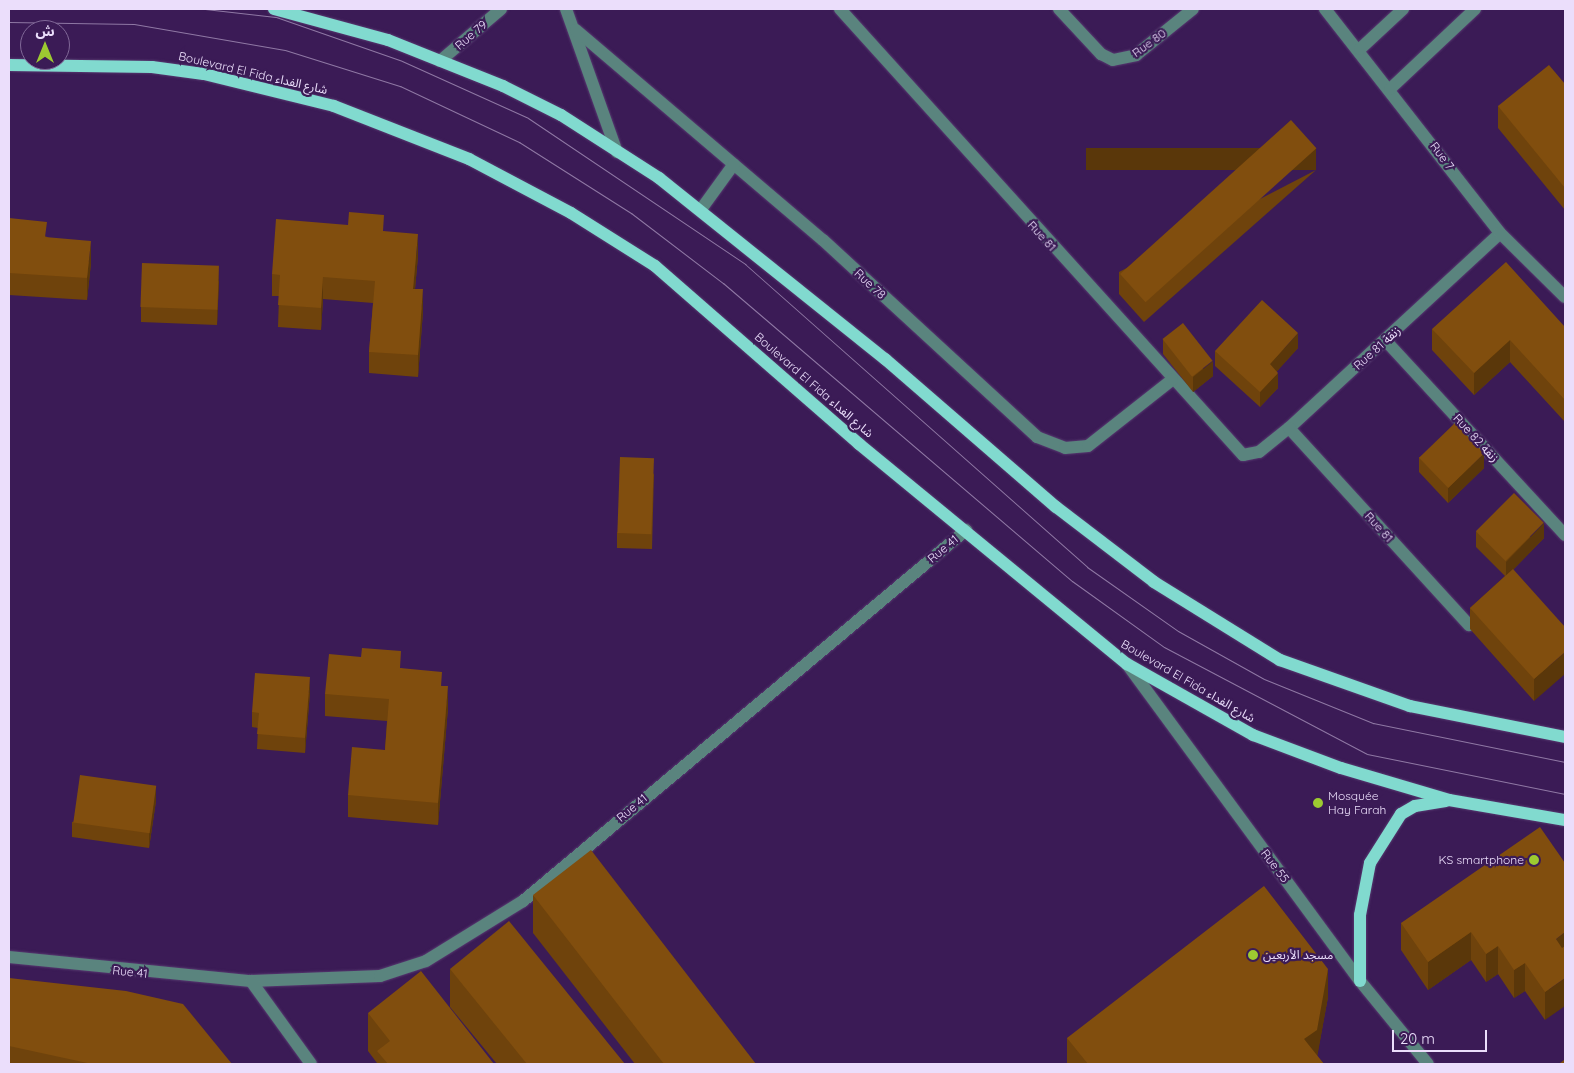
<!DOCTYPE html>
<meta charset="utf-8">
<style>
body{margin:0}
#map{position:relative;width:1574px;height:1073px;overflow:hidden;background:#3b1b56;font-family:Quicksand,"Noto Sans Arabic",sans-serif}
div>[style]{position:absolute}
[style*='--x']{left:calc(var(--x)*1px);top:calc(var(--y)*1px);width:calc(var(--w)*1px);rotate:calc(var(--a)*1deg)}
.roads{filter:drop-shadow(0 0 1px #573a70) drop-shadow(0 0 1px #573a70)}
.minor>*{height:12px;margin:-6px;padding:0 6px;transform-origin:6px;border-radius:6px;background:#5a847e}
.major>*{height:12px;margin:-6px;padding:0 6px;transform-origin:6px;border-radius:6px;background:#81dacf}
.tram>*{height:1px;margin:-0.5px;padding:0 0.5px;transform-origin:0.5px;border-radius:0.5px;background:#8f78a4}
.wall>*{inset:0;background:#6f430c}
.shaded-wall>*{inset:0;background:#5a370a;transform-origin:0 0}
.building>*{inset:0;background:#814e0e;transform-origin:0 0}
.dots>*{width:14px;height:14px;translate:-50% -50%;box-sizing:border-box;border:2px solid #3b1b56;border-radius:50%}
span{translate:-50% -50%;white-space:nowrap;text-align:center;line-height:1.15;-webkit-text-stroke:4.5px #3b1b56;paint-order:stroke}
.street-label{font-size:12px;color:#ebdefb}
.poi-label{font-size:12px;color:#ebdefb}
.left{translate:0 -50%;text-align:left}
.right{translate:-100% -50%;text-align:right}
.frame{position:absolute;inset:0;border:10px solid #ebdefb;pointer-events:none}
.north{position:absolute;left:20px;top:20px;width:50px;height:50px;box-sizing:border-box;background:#3b1b56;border:1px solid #816998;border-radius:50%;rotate:0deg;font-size:14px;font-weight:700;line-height:20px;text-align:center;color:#ebdefb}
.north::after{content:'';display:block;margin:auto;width:18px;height:22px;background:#9dca31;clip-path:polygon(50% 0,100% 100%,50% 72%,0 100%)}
.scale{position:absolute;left:1392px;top:1030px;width:95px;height:22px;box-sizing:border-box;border:2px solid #ebdefb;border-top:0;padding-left:6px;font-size:15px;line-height:18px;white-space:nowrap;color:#ebdefb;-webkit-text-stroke:4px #3b1b56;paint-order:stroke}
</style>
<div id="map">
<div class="roads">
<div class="minor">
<i style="--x:566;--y:9;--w:152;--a:70.4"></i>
<i style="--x:840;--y:9;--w:601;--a:47.9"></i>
<i style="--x:1243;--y:455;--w:16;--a:-11"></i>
<i style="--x:1259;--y:452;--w:38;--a:-39"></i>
<i style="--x:1289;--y:428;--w:287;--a:-42.7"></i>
<i style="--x:1059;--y:9;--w:62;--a:47"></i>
<i style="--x:1101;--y:54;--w:13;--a:27"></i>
<i style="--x:1113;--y:60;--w:24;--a:-12"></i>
<i style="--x:1136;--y:55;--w:73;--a:-38.9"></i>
<i style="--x:1325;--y:9;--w:284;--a:52"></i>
<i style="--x:1500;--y:233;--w:91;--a:44.6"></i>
<i style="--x:576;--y:30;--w:324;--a:40.4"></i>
<i style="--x:823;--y:240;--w:291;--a:42.6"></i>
<i style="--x:1037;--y:437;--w:30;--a:21"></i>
<i style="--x:1065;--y:448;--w:23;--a:-5"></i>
<i style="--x:1088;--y:446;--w:107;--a:-38.2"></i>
<i style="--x:1360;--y:49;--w:59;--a:-42.9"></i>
<i style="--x:440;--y:61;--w:80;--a:-40.4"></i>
<i style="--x:1390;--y:89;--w:117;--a:-43.3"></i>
<i style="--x:702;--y:208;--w:54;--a:-54"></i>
<i style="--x:1386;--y:341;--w:264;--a:47.3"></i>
<i style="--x:1289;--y:428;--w:267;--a:47.6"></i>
<i style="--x:1127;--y:664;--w:393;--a:53.7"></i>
<i style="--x:1360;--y:981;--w:107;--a:50.7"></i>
<i style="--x:9;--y:957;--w:243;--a:5.7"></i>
<i style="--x:251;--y:981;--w:129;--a:-2.2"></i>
<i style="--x:380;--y:976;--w:48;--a:-18.1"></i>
<i style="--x:426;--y:961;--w:114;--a:-31.7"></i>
<i style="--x:523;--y:901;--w:578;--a:-39.95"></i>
<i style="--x:251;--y:981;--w:102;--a:54.1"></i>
</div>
<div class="major">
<i style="--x:274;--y:9;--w:118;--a:15.2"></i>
<i style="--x:388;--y:40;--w:124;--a:21.8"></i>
<i style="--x:503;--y:86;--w:65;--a:26.6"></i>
<i style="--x:561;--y:115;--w:117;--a:32.7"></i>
<i style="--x:659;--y:178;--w:290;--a:38.7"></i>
<i style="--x:885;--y:359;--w:226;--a:40.9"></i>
<i style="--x:1056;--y:507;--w:123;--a:37.4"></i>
<i style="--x:1154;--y:582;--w:148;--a:31.8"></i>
<i style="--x:1280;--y:660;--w:138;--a:19.5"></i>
<i style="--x:1410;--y:706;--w:158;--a:11.3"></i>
<i style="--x:9;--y:65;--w:143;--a:0.8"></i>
<i style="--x:152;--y:67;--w:52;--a:7.7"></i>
<i style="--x:204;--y:74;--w:134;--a:13.8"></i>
<i style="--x:334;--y:106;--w:145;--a:21.4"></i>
<i style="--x:469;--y:159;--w:115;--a:27.9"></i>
<i style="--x:571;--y:213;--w:99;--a:32.2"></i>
<i style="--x:655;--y:266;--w:271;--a:41.1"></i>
<i style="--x:859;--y:444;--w:347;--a:39.4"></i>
<i style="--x:1127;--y:664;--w:145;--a:29.4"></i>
<i style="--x:1253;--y:735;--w:94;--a:20.6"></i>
<i style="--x:1341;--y:768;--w:113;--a:16.5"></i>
<i style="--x:1449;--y:800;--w:118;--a:9.8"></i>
<i style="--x:1360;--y:981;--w:66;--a:-90"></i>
<i style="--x:1360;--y:915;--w:53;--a:-79.1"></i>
<i style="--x:1370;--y:863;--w:58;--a:-57.7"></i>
<i style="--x:1401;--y:814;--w:16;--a:-30"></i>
<i style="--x:1415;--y:806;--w:31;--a:-9"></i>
</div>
</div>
<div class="tram">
<i style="--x:205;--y:9;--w:71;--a:6.4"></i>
<i style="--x:276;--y:17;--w:133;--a:19.2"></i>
<i style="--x:402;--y:61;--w:138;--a:24.3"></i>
<i style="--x:528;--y:118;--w:262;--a:33.9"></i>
<i style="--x:745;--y:264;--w:457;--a:41.5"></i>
<i style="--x:1087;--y:567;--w:111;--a:35.1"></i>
<i style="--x:1178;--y:631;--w:98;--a:29.2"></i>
<i style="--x:1264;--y:679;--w:118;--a:22"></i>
<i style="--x:1373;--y:723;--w:196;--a:11.5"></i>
<i style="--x:9;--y:22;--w:125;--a:0.9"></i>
<i style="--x:134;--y:24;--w:153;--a:9.8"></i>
<i style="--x:285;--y:50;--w:121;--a:17.4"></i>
<i style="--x:400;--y:86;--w:132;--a:25.2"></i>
<i style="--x:519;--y:142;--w:133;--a:32.4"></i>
<i style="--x:631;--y:213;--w:116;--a:37.3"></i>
<i style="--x:723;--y:283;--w:459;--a:40.5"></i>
<i style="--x:1072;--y:581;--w:113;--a:35.7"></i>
<i style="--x:1164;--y:647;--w:229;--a:27.8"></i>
<i style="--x:1367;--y:754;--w:202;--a:11.4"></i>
</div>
<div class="wall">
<i style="clip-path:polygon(1565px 84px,1565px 210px,1498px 128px,1498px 106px)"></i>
<i style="clip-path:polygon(1316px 170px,1144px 322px,1119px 294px,1119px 272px)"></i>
<i style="clip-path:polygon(9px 218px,47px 237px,91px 263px,87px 300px,9px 295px)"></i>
<i style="clip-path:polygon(384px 231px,418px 256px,415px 289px,423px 311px,418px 377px,369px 373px,369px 352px,373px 303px,323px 299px,321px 330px,278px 327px,279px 296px,272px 296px,272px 274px)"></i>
<i style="clip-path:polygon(219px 281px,217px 325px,141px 322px,141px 307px)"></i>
<i style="clip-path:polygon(1565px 327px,1565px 422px,1510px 362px,1474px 395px,1432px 350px,1432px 329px)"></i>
<i style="clip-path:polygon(1163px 339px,1213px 376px,1193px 392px,1163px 354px)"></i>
<i style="clip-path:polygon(1298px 348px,1277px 371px,1278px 388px,1260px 407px,1215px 366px,1215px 351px)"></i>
<i style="clip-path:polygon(1419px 457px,1484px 468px,1448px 503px,1419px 472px)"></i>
<i style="clip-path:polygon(654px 473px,652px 549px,617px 548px,617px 533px)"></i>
<i style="clip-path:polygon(1476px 532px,1544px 538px,1508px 575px,1565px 627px,1534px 701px,1470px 629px,1470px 608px,1505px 576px,1476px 547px)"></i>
<i style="clip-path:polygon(401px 668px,442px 686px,448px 708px,438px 825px,348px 817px,348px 795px,385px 750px,387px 721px,325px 716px,325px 694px)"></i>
<i style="clip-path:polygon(310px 692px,305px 753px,257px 749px,258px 728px,252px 727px,252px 712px)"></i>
<i style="clip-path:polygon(156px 801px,149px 848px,72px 837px,72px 822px)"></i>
<i style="clip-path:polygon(1565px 863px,1545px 1020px,1525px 991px,1514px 998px,1498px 974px,1486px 982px,1471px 960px,1428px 990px,1401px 950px,1401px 923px)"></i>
<i style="clip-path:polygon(533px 895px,756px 1064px,635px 1064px,533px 933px)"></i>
<i style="clip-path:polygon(450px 969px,625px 1064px,497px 1064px,450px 1007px)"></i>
<i style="clip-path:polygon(9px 978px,232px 1064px,9px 1064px)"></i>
<i style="clip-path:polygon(1328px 997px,1317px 1056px,1324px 1064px,1067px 1064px,1067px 1038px)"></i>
<i style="clip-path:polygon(368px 1013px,494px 1064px,377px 1064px,377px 1063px,368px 1051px)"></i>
</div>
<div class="shaded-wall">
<i style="left:1316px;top:148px;width:22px;height:230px;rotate:90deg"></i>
<i style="clip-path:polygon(418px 234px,418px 256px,413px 311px,413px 289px)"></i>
<i style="clip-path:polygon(91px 241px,91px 263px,87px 300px,87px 278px)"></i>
<i style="clip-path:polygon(219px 266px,219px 281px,217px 325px,217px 310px)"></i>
<i style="clip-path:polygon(323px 277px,323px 299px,321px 330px,321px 308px)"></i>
<i style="clip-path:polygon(423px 289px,423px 311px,418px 377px,418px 355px)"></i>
<i style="clip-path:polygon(1298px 333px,1298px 348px,1270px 379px,1270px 364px)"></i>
<i style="clip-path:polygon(1510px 340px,1510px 362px,1474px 395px,1474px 373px)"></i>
<i style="clip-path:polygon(1213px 361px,1213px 376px,1193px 392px,1193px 377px)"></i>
<i style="clip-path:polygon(1278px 373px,1278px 388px,1260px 407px,1260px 392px)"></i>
<i style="clip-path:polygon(1484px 453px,1484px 468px,1448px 503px,1448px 488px)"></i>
<i style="clip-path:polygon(1544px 523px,1544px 538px,1506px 577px,1506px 562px)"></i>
<i style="clip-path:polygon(1565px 652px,1565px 674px,1534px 701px,1534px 679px)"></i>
<i style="clip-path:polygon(310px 677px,310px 692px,305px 753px,305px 738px)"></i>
<i style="clip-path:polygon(448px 686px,448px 708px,438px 825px,438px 803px)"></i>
<i style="clip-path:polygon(156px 786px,156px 801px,149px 848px,149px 833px)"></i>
<i style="clip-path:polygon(1471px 932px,1471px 960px,1428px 990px,1428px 962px)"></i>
<i style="clip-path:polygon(1565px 932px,1565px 960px,1556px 939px)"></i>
<i style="clip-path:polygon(1498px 946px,1498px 974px,1486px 982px,1486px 954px)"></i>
<i style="clip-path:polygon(1525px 963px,1525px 991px,1514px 998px,1514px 970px)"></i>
<i style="clip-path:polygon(1328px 969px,1328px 997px,1317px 1058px,1304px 1039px)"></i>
<i style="clip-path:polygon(1565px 978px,1565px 1006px,1545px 1020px,1545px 992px)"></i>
</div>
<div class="building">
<i style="clip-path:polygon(1549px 65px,1565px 84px,1565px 188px,1498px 106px)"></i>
<i style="left:1291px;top:120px;width:38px;height:230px;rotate:48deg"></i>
<i style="clip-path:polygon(349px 212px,384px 215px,383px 231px,418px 234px,413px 289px,423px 289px,418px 355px,369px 352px,375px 281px,323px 277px,321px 308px,278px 305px,280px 275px,272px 274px,276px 219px,348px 225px)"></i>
<i style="clip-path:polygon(9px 218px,47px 222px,45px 237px,91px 241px,87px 278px,9px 273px)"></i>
<i style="clip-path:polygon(1506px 262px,1565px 327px,1565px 400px,1510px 340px,1474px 373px,1432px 329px)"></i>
<i style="left:142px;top:263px;width:77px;height:44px;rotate:2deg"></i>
<i style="clip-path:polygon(1262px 300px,1298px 333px,1270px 364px,1278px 373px,1260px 392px,1215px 351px)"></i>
<i style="left:1183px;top:323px;width:48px;height:26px;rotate:52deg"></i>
<i style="left:1455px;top:423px;width:42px;height:50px;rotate:46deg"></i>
<i style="left:620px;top:457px;width:34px;height:76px;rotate:2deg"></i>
<i style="left:1514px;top:493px;width:42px;height:54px;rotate:45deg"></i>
<i style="clip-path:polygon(1513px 569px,1565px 627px,1565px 652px,1534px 679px,1470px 608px)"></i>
<i style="clip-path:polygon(362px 648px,401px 651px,400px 668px,442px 672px,441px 686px,448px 686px,438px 803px,348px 795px,352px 747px,385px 750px,389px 699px,325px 694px,329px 654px,361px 657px)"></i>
<i style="clip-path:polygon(255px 673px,310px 677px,305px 738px,257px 734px,259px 713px,252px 712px)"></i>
<i style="left:80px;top:775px;width:77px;height:48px;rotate:8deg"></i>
<i style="clip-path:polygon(1540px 827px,1565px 863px,1565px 932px,1556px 939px,1562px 948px,1565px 946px,1565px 978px,1545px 992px,1525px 963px,1514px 970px,1498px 946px,1486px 954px,1471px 932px,1428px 962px,1401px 923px)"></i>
<i style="clip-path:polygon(591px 850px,756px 1064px,664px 1064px,533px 895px)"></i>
<i style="clip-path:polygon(1264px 886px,1328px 969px,1317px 1030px,1304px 1039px,1324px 1064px,1088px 1064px,1067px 1038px)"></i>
<i style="clip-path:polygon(509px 921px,625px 1064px,527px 1064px,450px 969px)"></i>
<i style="clip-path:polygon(421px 971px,494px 1064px,388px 1064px,377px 1051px,390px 1041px,368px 1013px)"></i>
<i style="clip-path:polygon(9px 978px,126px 991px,183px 1004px,232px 1064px,92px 1064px,9px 1046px)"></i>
<i style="clip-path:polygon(1565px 1059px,1565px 1064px,1559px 1064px)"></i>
</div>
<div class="dots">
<i style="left:1318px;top:803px;background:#9dca31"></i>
<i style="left:1534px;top:860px;background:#9dca31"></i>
<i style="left:1253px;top:955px;background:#9dca31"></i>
</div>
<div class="street-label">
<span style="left:471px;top:35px;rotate:-41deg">Rue 79</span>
<span style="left:1149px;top:43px;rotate:-36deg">Rue 80</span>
<span style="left:253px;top:73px;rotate:13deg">Boulevard El Fida شارع الفداء</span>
<span style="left:1442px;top:156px;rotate:53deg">Rue 7</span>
<span style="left:1042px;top:236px;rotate:48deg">Rue 81</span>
<span style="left:870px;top:284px;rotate:43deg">Rue 78</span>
<span style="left:1377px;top:348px;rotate:-42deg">Rue 81 زنقة</span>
<span style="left:814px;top:385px;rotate:41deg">Boulevard El Fida شارع الفداء</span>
<span style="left:1476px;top:438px;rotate:47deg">Rue 82 زنقة</span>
<span style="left:1379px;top:527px;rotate:48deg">Rue 81</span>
<span style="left:943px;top:549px;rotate:-40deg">Rue 41</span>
<span style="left:1188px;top:681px;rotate:30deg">Boulevard El Fida شارع الفداء</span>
<span style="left:632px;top:808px;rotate:-40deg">Rue 41</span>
<span style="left:1275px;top:866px;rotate:53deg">Rue 55</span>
<span style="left:130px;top:972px;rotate:6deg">Rue 41</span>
</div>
<div class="poi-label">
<span class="left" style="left:1328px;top:803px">Mosquée<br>Hay Farah</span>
<span class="right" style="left:1524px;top:860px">KS smartphone</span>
<span class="left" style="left:1263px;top:955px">مسجد الأربعين</span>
</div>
<div class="frame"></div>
<div class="north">ش</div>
<div class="scale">20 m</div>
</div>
